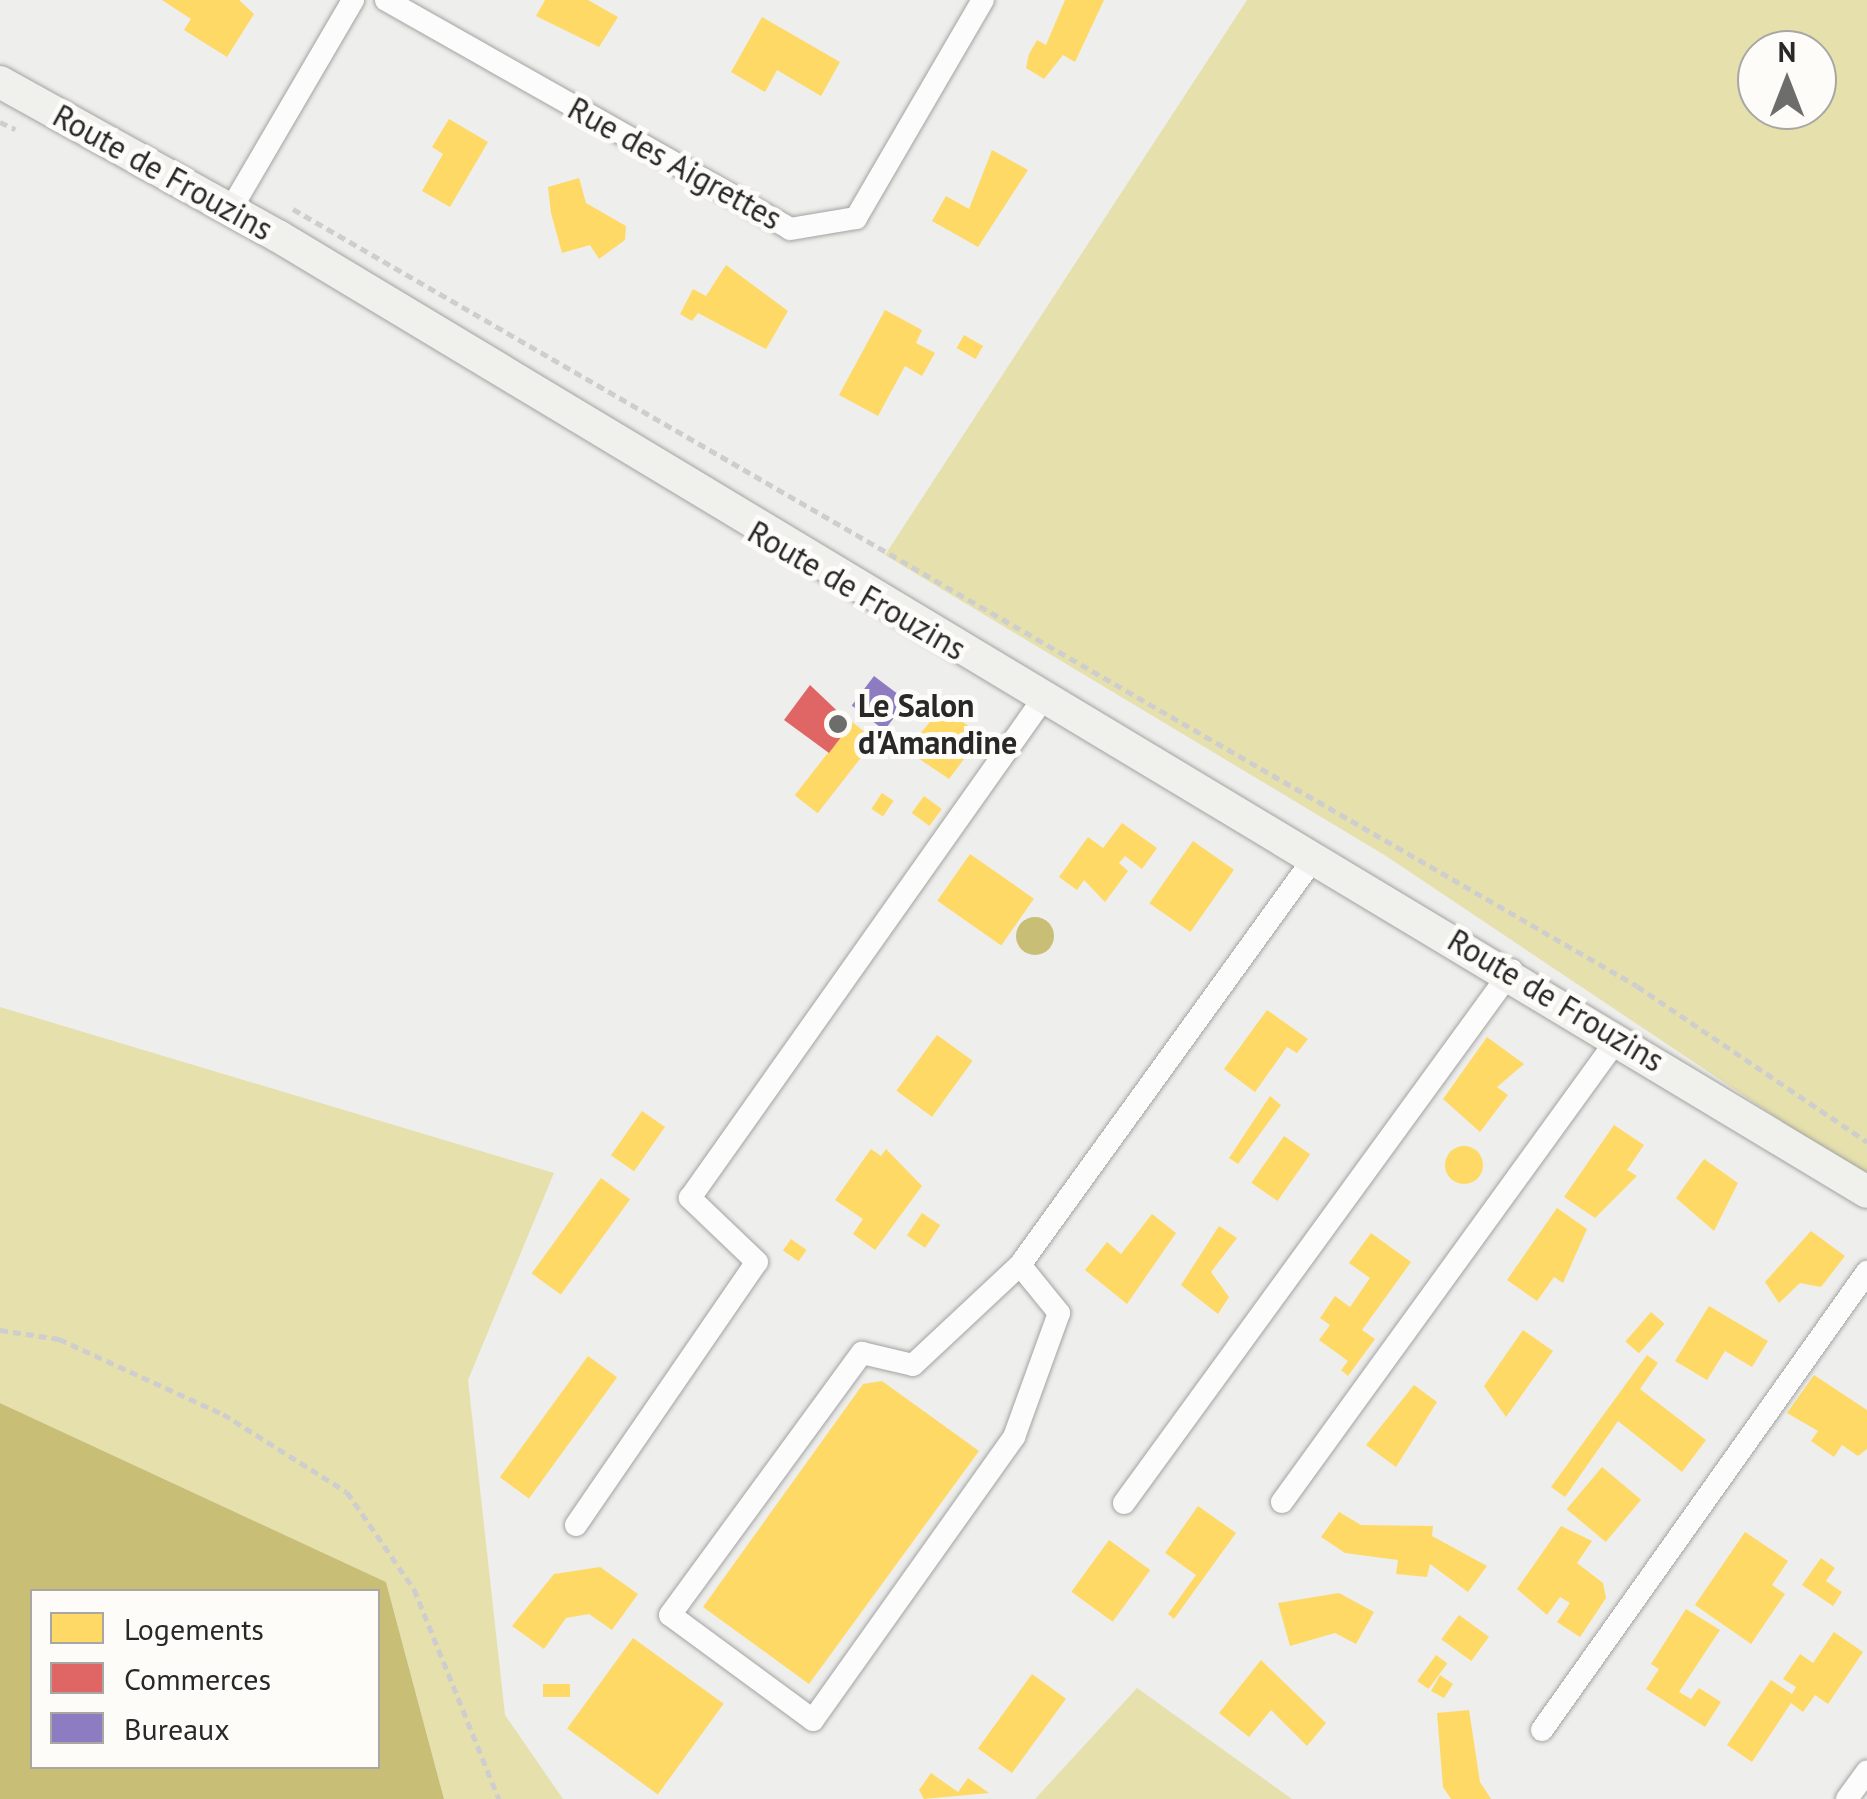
<!DOCTYPE html>
<style>
body{margin:0}
#map{position:relative;width:1867px;height:1799px;overflow:hidden;background:#eeeeec;font-family:"PT Sans",sans-serif}
div>[style]{position:absolute}
[style*='--x']{left:calc(var(--x)*1px);top:calc(var(--y)*1px);width:calc(var(--w)*1px);rotate:calc(var(--a)*1deg)}
.green>*{inset:0;background:#e6e0ad}
.water>*{inset:0;background:#c8be76}
.round{border-radius:50%}
.homes>*{inset:0;background:#ffd966;transform-origin:0 0}
.shops>*{inset:0;background:#e06666}
.offices>*{inset:0;background:#8e7cc3;transform-origin:0 0}
.path>*{height:5px;margin-top:-2.5px;transform-origin:0;background:repeating-linear-gradient(90deg,#cecece 0 8px,transparent 0 13px)}
.roads{filter:drop-shadow(0 0 2px #a3a3a1) drop-shadow(0 0 2px #a3a3a1)}
.minor>*{height:22px;margin:-11px;padding:0 11px;transform-origin:11px;border-radius:11px;background:#fcfcfc}
.secondary>*{height:32px;margin:-16px;padding:0 16px;transform-origin:16px;border-radius:16px;background:#f0f0ed}
.dots>*{width:28px;height:28px;translate:-50% -50%;box-sizing:border-box;border:5px solid #fdfcf8;border-radius:50%}
span{translate:-50% -50%;white-space:nowrap;text-align:center;line-height:1.15;-webkit-text-stroke:10px #fdfcf8;paint-order:stroke}
.street-label{font-size:32px;color:#282827}
.poi-label{font-size:32px;color:#282827;font-weight:700}
.left{translate:0 -50%;text-align:left}
.legend{position:absolute;left:30px;top:1589px;width:350px;height:180px;box-sizing:border-box;background:#fdfcf8;border:2px solid #a8a7a4;margin:0;padding:12px 18px;list-style:none;font-size:30px;color:#282827}
.legend li{display:flex;align-items:center;gap:20px;height:50px}
.legend b{width:50px;border:2px solid #a8a7a4}
.north{position:absolute;left:1737px;top:30px;width:100px;height:100px;box-sizing:border-box;background:#fdfcf8;border:2px solid #a8a7a4;border-radius:50%;rotate:0deg;font-size:28px;font-weight:700;line-height:40px;text-align:center;color:#282827}
.north::after{content:'';display:block;margin:auto;width:35px;height:45px;background:#6d6d6c;clip-path:polygon(50% 0,100% 100%,50% 72%,0 100%)}
</style>
<div id="map">
<div class="green">
<i style="clip-path:polygon(evenodd,1247px 0,1867px 0,1867px 1178px,1386px 856px,885px 555px,1247px 0,1757px 50px,1817px 50px,1817px 110px,1757px 110px,1757px 50px)"></i>
<i style="clip-path:polygon(0 1007px,554px 1173px,468px 1380px,505px 1715px,563px 1799px,444px 1799px,386px 1582px,0 1403px)"></i>
<i style="clip-path:polygon(1137px 1688px,1292px 1799px,1035px 1799px)"></i>
</div>
<div class="water">
<i class="round" style="left:1016px;top:917px;width:38px;height:38px"></i>
<i style="clip-path:polygon(evenodd,0 1403px,386px 1582px,444px 1799px,0 1799px,0 1403px,32px 1592px,378px 1592px,378px 1766px,32px 1766px,32px 1592px)"></i>
</div>
<div class="homes">
<i style="clip-path:polygon(162px 0,239px 0,254px 14px,227px 57px,184px 30px,191px 19px)"></i>
<i style="clip-path:polygon(545px 0,588px 0,618px 17px,599px 47px,536px 16px)"></i>
<i style="clip-path:polygon(1065px 0,1104px 0,1075px 62px,1063px 55px,1044px 79px,1026px 68px,1029px 54px,1037px 40px,1046px 45px)"></i>
<i style="clip-path:polygon(762px 17px,840px 62px,821px 96px,777px 70px,765px 92px,731px 72px)"></i>
<i style="clip-path:polygon(449px 119px,488px 142px,450px 207px,422px 191px,443px 154px,432px 147px)"></i>
<i style="clip-path:polygon(992px 150px,1028px 170px,978px 247px,932px 221px,946px 196px,969px 209px)"></i>
<i style="clip-path:polygon(579px 178px,586px 203px,626px 226px,625px 240px,599px 259px,590px 245px,562px 253px,551px 213px,548px 187px)"></i>
<i style="clip-path:polygon(726px 265px,788px 311px,766px 349px,698px 313px,692px 321px,680px 314px,693px 289px,706px 296px)"></i>
<i style="clip-path:polygon(885px 310px,922px 330px,916px 343px,935px 353px,922px 376px,905px 366px,878px 416px,839px 395px)"></i>
<i style="left:964px;top:335px;width:22px;height:15px;rotate:30deg"></i>
<i style="clip-path:polygon(942px 708px,982px 735px,949px 779px,906px 750px)"></i>
<i style="left:852px;top:722px;width:29px;height:93px;rotate:38deg"></i>
<i style="left:882px;top:793px;width:14px;height:19px;rotate:34deg"></i>
<i style="left:924px;top:796px;width:22px;height:21px;rotate:36deg"></i>
<i style="clip-path:polygon(1122px 823px,1157px 848px,1142px 869px,1125px 856px,1119px 863px,1128px 871px,1105px 902px,1084px 880px,1077px 890px,1059px 877px,1088px 837px,1103px 848px)"></i>
<i style="left:1193px;top:841px;width:50px;height:76px;rotate:35deg"></i>
<i style="left:970px;top:854px;width:78px;height:57px;rotate:35deg"></i>
<i style="clip-path:polygon(1267px 1010px,1308px 1039px,1297px 1053px,1287px 1047px,1255px 1092px,1224px 1069px)"></i>
<i style="left:937px;top:1035px;width:44px;height:69px;rotate:36deg"></i>
<i style="clip-path:polygon(1487px 1037px,1524px 1064px,1497px 1087px,1508px 1095px,1480px 1132px,1443px 1099px)"></i>
<i style="clip-path:polygon(1270px 1096px,1281px 1105px,1238px 1164px,1229px 1158px)"></i>
<i style="left:642px;top:1111px;width:28px;height:54px;rotate:35deg"></i>
<i style="clip-path:polygon(1614px 1125px,1644px 1145px,1627px 1170px,1637px 1176px,1595px 1218px,1564px 1197px)"></i>
<i style="left:1284px;top:1136px;width:32px;height:57px;rotate:35deg"></i>
<i class="round" style="left:1445px;top:1146px;width:38px;height:38px"></i>
<i style="clip-path:polygon(871px 1149px,881px 1156px,886px 1149px,922px 1186px,875px 1250px,853px 1234px,863px 1219px,835px 1200px)"></i>
<i style="clip-path:polygon(1704px 1159px,1738px 1183px,1714px 1231px,1676px 1198px)"></i>
<i style="left:601px;top:1178px;width:36px;height:118px;rotate:36deg"></i>
<i style="clip-path:polygon(1557px 1208px,1587px 1229px,1563px 1283px,1554px 1277px,1537px 1301px,1507px 1280px)"></i>
<i style="left:922px;top:1213px;width:22px;height:27px;rotate:34deg"></i>
<i style="clip-path:polygon(1152px 1214px,1176px 1233px,1127px 1304px,1085px 1270px,1107px 1242px,1121px 1254px)"></i>
<i style="clip-path:polygon(1219px 1226px,1237px 1238px,1211px 1272px,1229px 1297px,1218px 1314px,1181px 1285px)"></i>
<i style="clip-path:polygon(1811px 1231px,1845px 1256px,1821px 1287px,1800px 1283px,1779px 1303px,1765px 1282px)"></i>
<i style="clip-path:polygon(1371px 1233px,1411px 1262px,1362px 1330px,1375px 1339px,1348px 1376px,1341px 1370px,1348px 1361px,1319px 1340px,1330px 1325px,1320px 1318px,1335px 1296px,1350px 1307px,1370px 1278px,1349px 1263px)"></i>
<i style="left:791px;top:1239px;width:19px;height:14px;rotate:35deg"></i>
<i style="clip-path:polygon(1709px 1306px,1768px 1341px,1752px 1367px,1725px 1351px,1707px 1380px,1675px 1361px)"></i>
<i style="left:1651px;top:1312px;width:18px;height:39px;rotate:41deg"></i>
<i style="clip-path:polygon(1523px 1330px,1553px 1351px,1506px 1417px,1484px 1386px)"></i>
<i style="clip-path:polygon(1647px 1355px,1658px 1363px,1640px 1389px,1706px 1440px,1682px 1472px,1618px 1421px,1565px 1497px,1551px 1487px)"></i>
<i style="left:588px;top:1356px;width:36px;height:150px;rotate:36deg"></i>
<i style="clip-path:polygon(1814px 1375px,1867px 1410px,1867px 1449px,1858px 1456px,1842px 1445px,1834px 1457px,1811px 1441px,1818px 1431px,1787px 1413px)"></i>
<i style="clip-path:polygon(882px 1381px,979px 1451px,809px 1684px,703px 1607px,863px 1384px)"></i>
<i style="clip-path:polygon(1414px 1385px,1437px 1402px,1396px 1467px,1366px 1445px)"></i>
<i style="left:1602px;top:1467px;width:51px;height:55px;rotate:40deg"></i>
<i style="clip-path:polygon(1198px 1506px,1236px 1533px,1174px 1619px,1168px 1614px,1196px 1575px,1165px 1553px)"></i>
<i style="clip-path:polygon(1339px 1512px,1361px 1525px,1433px 1526px,1432px 1536px,1487px 1566px,1468px 1592px,1430px 1564px,1427px 1577px,1396px 1574px,1398px 1560px,1345px 1553px,1321px 1537px)"></i>
<i style="clip-path:polygon(1561px 1526px,1592px 1541px,1577px 1563px,1603px 1583px,1606px 1598px,1580px 1637px,1557px 1622px,1570px 1603px,1560px 1597px,1547px 1615px,1517px 1589px)"></i>
<i style="clip-path:polygon(1745px 1532px,1788px 1561px,1772px 1585px,1785px 1594px,1751px 1644px,1695px 1605px)"></i>
<i style="left:1109px;top:1540px;width:51px;height:64px;rotate:36deg"></i>
<i style="clip-path:polygon(1821px 1558px,1835px 1568px,1826px 1581px,1842px 1592px,1833px 1606px,1802px 1585px)"></i>
<i style="clip-path:polygon(600px 1567px,638px 1594px,612px 1630px,589px 1614px,566px 1618px,544px 1649px,512px 1626px,554px 1574px)"></i>
<i style="clip-path:polygon(1339px 1593px,1374px 1612px,1356px 1644px,1335px 1633px,1290px 1646px,1278px 1603px)"></i>
<i style="clip-path:polygon(1686px 1609px,1720px 1630px,1679px 1692px,1691px 1699px,1699px 1688px,1721px 1702px,1705px 1727px,1646px 1689px,1659px 1669px,1651px 1664px)"></i>
<i style="left:1459px;top:1615px;width:37px;height:30px;rotate:36deg"></i>
<i style="clip-path:polygon(1834px 1632px,1863px 1652px,1828px 1704px,1815px 1695px,1803px 1712px,1791px 1703px,1752px 1762px,1727px 1745px,1771px 1680px,1792px 1694px,1796px 1687px,1783px 1679px,1800px 1654px,1813px 1663px)"></i>
<i style="left:633px;top:1638px;width:112px;height:112px;rotate:36deg"></i>
<i style="left:1436px;top:1655px;width:14px;height:32px;rotate:36deg"></i>
<i style="clip-path:polygon(1261px 1660px,1326px 1723px,1307px 1746px,1271px 1710px,1249px 1737px,1219px 1713px)"></i>
<i style="left:1032px;top:1674px;width:42px;height:92px;rotate:36deg"></i>
<i style="clip-path:polygon(1440px 1675px,1453px 1684px,1444px 1698px,1431px 1691px)"></i>
<i style="left:570px;top:1684px;width:13px;height:27px;rotate:90deg"></i>
<i style="clip-path:polygon(1469px 1710px,1480px 1782px,1491px 1799px,1451px 1799px,1443px 1787px,1437px 1713px)"></i>
<i style="clip-path:polygon(931px 1773px,958px 1792px,968px 1778px,989px 1793px,924px 1799px,919px 1790px)"></i>
</div>
<div class="shops">
<i style="clip-path:polygon(810px 685px,851px 724px,829px 753px,784px 720px)"></i>
</div>
<div class="offices">
<i style="left:874px;top:676px;width:41px;height:37px;rotate:37deg"></i>
</div>
<div class="path">
<i style="--x:0;--y:122;--w:17;--a:25"></i>
<i style="--x:293;--y:209;--w:1552;--a:30.03"></i>
<i style="--x:1637;--y:986;--w:278;--a:34.1"></i>
<i style="--x:0;--y:1330;--w:60;--a:8.7"></i>
<i style="--x:59;--y:1339;--w:180;--a:24.6"></i>
<i style="--x:223;--y:1414;--w:146;--a:32.2"></i>
<i style="--x:347;--y:1492;--w:118;--a:55.4"></i>
<i style="--x:414;--y:1589;--w:227;--a:68"></i>
</div>
<div class="roads">
<div class="minor">
<i style="--x:386;--y:0;--w:464;--a:29.5"></i>
<i style="--x:790;--y:229;--w:67;--a:-9.5"></i>
<i style="--x:856;--y:218;--w:252;--a:-59.8"></i>
<i style="--x:231;--y:209;--w:242;--a:-59.7"></i>
<i style="--x:1020;--y:1265;--w:62;--a:50.9"></i>
<i style="--x:1059;--y:1313;--w:132;--a:109.9"></i>
<i style="--x:1014;--y:1437;--w:347;--a:125.4"></i>
<i style="--x:813;--y:1720;--w:177;--a:-143.7"></i>
<i style="--x:670;--y:1615;--w:325;--a:-53.8"></i>
<i style="--x:862;--y:1353;--w:52;--a:13.2"></i>
<i style="--x:913;--y:1365;--w:146;--a:-43.1"></i>
<i style="--x:1020;--y:1265;--w:502;--a:-54.16"></i>
<i style="--x:1282;--y:1502;--w:574;--a:-54.07"></i>
<i style="--x:1124;--y:1503;--w:659;--a:-53.95"></i>
<i style="--x:576;--y:1525;--w:319;--a:-55.5"></i>
<i style="--x:757;--y:1262;--w:93;--a:-136.3"></i>
<i style="--x:690;--y:1198;--w:611;--a:-54.72"></i>
<i style="--x:1542;--y:1730;--w:562;--a:-54.64"></i>
<i style="--x:1847;--y:1799;--w:34;--a:-54"></i>
</div>
<div class="secondary">
<i style="--x:0;--y:82;--w:318;--a:29"></i>
<i style="--x:278;--y:236;--w:1854;--a:31.03"></i>
</div>
</div>
<div class="dots">
<i style="left:838px;top:724px;background:#6d6d6c"></i>
</div>
<div class="street-label">
<span style="left:675px;top:163px;rotate:29deg">Rue des Aigrettes</span>
<span style="left:163px;top:172px;rotate:29deg">Route de Frouzins</span>
<span style="left:857px;top:590px;rotate:30deg">Route de Frouzins</span>
<span style="left:1556px;top:1000px;rotate:31deg">Route de Frouzins</span>
</div>
<div class="poi-label">
<span class="left" style="left:858px;top:724px">Le Salon<br>d'Amandine</span>
</div>
<ul class="legend">
<li><b style="height:28px;background:#ffd966"></b>Logements</li>
<li><b style="height:28px;background:#e06666"></b>Commerces</li>
<li><b style="height:28px;background:#8e7cc3"></b>Bureaux</li>
</ul>
<div class="north">N</div>
</div>
